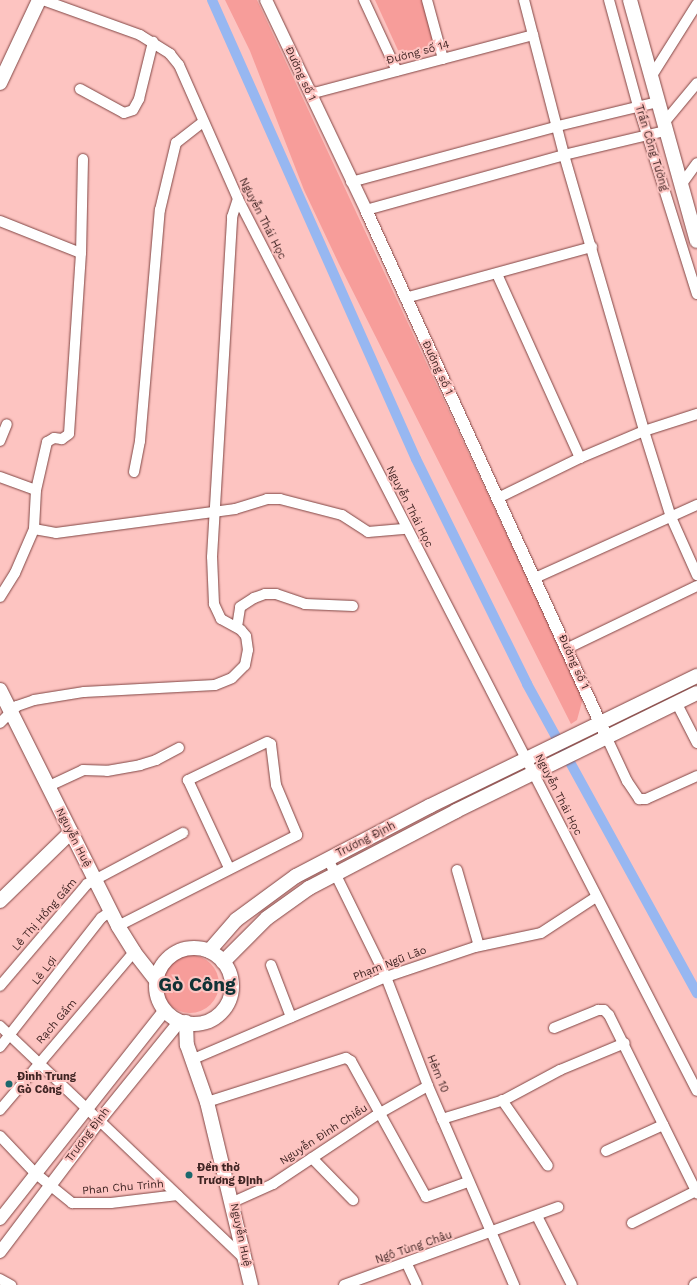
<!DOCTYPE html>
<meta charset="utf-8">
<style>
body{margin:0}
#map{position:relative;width:697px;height:1285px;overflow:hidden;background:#fdc4c1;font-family:"Work Sans",sans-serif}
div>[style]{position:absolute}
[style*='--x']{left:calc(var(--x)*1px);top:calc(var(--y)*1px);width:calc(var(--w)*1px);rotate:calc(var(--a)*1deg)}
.green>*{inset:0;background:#f79d9a}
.round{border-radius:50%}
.canal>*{height:10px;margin:-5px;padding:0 5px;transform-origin:5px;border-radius:5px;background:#97b7f1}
.roads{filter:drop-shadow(0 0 1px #814644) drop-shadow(0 0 1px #814644)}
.minor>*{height:10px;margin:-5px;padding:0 5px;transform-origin:5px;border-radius:5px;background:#fff}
.tertiary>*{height:12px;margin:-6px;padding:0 6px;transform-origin:6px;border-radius:6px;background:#fff}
.secondary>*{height:14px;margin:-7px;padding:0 7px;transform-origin:7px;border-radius:7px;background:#fff}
.secondary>.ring{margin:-7px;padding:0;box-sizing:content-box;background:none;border:14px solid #fff;border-radius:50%}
.dots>*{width:11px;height:11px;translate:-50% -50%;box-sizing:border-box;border:2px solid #fdc4c1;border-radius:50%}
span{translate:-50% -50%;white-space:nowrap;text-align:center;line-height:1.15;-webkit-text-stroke:4px #fdc4c1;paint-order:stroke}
.street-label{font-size:11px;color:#402524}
.poi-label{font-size:11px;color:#402524;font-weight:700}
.left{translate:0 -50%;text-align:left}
.town-label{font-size:19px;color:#0f3235;font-weight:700}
</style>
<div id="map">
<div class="green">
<i style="clip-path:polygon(225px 0,257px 0,583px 698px,577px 720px,571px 724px,339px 264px,304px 190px,250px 51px)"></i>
<i style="clip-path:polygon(375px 0,426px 0,440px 48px,402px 59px)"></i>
<i class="round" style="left:161px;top:955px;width:58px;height:58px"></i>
</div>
<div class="canal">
<i style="--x:212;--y:0;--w:502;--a:66.04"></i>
<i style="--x:416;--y:459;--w:251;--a:63.7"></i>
<i style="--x:527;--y:684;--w:353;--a:61.2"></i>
</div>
<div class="roads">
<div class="minor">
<i style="--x:43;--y:0;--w:103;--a:19.8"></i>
<i style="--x:140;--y:35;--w:36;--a:32"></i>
<i style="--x:170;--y:54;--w:14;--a:51"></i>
<i style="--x:179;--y:65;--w:146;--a:66.2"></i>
<i style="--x:238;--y:199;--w:1003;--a:62.77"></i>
<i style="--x:364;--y:0;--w:78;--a:65.1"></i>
<i style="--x:427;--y:0;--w:61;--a:74.8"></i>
<i style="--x:524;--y:0;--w:160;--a:75.5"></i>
<i style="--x:564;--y:155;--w:287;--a:73.8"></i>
<i style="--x:644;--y:431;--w:90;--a:72.6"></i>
<i style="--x:671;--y:517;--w:64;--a:65.9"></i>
<i style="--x:609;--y:0;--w:110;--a:74.7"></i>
<i style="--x:638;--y:106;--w:197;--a:72.6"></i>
<i style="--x:651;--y:77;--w:86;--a:-57.8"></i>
<i style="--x:80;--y:89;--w:50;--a:28.6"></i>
<i style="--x:124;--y:113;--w:9;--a:-18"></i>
<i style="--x:133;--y:110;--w:13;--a:-61"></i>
<i style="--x:139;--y:99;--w:59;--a:-76.2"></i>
<i style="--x:310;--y:94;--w:231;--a:-14.8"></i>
<i style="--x:663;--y:124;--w:53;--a:-50.3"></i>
<i style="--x:83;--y:159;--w:94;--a:91.2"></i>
<i style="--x:81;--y:253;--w:181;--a:93.8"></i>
<i style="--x:69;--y:434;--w:9;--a:144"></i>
<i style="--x:62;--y:439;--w:8;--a:-173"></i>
<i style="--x:54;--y:438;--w:8;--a:150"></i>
<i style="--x:47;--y:442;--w:49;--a:102.9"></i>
<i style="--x:36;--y:490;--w:39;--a:93"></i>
<i style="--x:34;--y:529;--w:22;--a:10"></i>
<i style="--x:56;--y:533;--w:181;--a:-7.6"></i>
<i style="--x:235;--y:509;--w:34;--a:-17"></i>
<i style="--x:267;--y:499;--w:13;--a:0"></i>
<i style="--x:280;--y:499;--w:64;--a:14.5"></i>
<i style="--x:342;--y:515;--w:31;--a:33"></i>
<i style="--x:368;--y:532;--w:38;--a:-5"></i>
<i style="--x:351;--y:182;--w:214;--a:-15.1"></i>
<i style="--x:558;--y:126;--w:103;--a:-13.5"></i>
<i style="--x:681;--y:185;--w:27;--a:-54"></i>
<i style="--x:366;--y:210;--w:205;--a:-15.5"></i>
<i style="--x:564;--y:155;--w:104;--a:-13.4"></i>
<i style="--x:0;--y:221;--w:87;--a:21.6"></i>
<i style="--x:497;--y:274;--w:202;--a:65.7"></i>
<i style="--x:405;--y:298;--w:194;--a:-15.3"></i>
<i style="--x:0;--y:441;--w:18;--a:-68"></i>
<i style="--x:134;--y:472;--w:32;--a:-79"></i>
<i style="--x:140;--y:441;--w:232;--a:-85.1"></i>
<i style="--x:160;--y:210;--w:69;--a:-76.6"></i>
<i style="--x:176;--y:143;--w:34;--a:-38"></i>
<i style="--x:0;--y:477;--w:38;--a:20"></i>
<i style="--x:498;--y:498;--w:91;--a:-26"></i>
<i style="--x:580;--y:458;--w:69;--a:-22.9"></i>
<i style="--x:644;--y:431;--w:56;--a:-17.8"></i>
<i style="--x:535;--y:578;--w:178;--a:-24.3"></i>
<i style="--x:0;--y:597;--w:28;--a:-58"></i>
<i style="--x:15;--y:573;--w:48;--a:-66.6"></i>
<i style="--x:237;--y:627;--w:20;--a:-81"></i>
<i style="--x:240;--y:607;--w:17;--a:-33"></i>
<i style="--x:254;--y:598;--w:12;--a:-20"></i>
<i style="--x:265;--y:594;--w:11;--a:0"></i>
<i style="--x:276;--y:594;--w:31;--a:19"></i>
<i style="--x:305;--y:604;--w:48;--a:2.4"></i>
<i style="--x:568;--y:648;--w:143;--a:-25.7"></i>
<i style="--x:676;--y:702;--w:46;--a:62.9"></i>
<i style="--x:0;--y:723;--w:24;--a:-45"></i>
<i style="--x:17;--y:706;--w:18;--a:-19"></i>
<i style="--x:34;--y:700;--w:51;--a:-9.1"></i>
<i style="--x:84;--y:692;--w:131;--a:-3.1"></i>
<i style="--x:215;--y:685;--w:18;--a:-22"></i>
<i style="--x:232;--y:678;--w:18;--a:-45"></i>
<i style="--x:245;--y:665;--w:15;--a:-79"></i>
<i style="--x:248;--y:650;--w:14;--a:-98"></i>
<i style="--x:246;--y:636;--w:8;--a:-130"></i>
<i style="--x:241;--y:630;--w:23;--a:-151"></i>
<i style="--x:221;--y:619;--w:17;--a:-115"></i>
<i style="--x:214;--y:604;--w:47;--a:-92.4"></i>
<i style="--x:212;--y:557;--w:341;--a:-86.6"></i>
<i style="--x:232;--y:217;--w:19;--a:-72"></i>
<i style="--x:606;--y:736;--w:50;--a:65"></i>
<i style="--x:627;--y:781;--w:22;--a:56"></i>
<i style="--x:639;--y:799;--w:7;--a:0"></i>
<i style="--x:646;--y:799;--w:56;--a:-24.3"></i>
<i style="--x:47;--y:787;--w:40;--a:-25"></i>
<i style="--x:83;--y:770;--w:24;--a:2"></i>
<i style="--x:107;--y:771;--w:34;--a:-10"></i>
<i style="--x:140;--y:765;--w:17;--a:-17"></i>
<i style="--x:156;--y:760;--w:26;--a:-28"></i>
<i style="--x:328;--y:859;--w:131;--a:63.8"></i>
<i style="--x:386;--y:977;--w:117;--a:68.9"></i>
<i style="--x:428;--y:1086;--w:217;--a:66.6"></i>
<i style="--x:457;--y:870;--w:79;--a:73.9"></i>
<i style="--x:118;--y:926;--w:201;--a:-26.9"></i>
<i style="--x:297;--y:835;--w:54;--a:-112.8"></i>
<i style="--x:276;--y:785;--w:41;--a:-97"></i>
<i style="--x:271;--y:744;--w:4;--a:-153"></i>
<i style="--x:267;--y:742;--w:88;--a:154.3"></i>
<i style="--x:188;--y:780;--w:97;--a:65"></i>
<i style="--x:271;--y:965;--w:56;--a:69"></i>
<i style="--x:0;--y:986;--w:134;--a:-49.5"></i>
<i style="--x:87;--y:884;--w:109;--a:-28"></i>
<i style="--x:0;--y:1026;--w:337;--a:43.6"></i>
<i style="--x:554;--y:1028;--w:48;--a:-22.2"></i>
<i style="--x:598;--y:1010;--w:6;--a:0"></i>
<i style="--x:604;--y:1010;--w:7;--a:45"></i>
<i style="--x:609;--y:1015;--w:199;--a:63.7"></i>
<i style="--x:0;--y:1047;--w:164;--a:-51.9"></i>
<i style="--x:101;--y:918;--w:12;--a:-35"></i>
<i style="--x:191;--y:1060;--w:212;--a:-23.1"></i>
<i style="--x:386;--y:977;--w:94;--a:-18.6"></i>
<i style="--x:475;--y:947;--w:67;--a:-12"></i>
<i style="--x:541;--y:933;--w:66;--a:-33.2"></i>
<i style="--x:502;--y:1100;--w:80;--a:55.1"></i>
<i style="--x:207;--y:1102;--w:146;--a:-17.6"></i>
<i style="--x:346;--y:1058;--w:6;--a:31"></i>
<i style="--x:351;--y:1061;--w:155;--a:61.1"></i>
<i style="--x:426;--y:1197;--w:45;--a:-19.7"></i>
<i style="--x:0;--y:1110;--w:207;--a:-49.7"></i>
<i style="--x:442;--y:1119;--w:65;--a:-17"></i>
<i style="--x:504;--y:1100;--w:64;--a:-28.2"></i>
<i style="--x:560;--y:1070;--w:70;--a:-22.6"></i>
<i style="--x:0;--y:1136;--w:51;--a:46.6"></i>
<i style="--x:35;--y:1173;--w:48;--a:39"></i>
<i style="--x:72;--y:1203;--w:39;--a:0"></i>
<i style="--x:111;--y:1203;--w:67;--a:-6.8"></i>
<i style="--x:606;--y:1151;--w:63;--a:-24.5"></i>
<i style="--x:312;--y:1158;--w:59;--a:45.7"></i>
<i style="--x:233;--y:1202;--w:44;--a:-24.2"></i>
<i style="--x:273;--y:1184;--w:128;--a:-33.6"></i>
<i style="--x:380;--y:1113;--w:55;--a:-29.4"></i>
<i style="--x:537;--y:1216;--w:77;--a:63.1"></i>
<i style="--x:632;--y:1223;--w:72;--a:-26.6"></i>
<i style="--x:407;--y:1264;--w:23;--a:65"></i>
<i style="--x:0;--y:1279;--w:13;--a:29"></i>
<i style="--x:344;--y:1285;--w:228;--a:-20"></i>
</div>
<div class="tertiary">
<i style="--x:266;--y:0;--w:233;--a:64.5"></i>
<i style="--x:366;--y:210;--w:578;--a:65.47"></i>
<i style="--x:0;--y:1219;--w:266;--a:-51.7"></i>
<i style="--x:0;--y:1252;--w:164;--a:-52.9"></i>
<i style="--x:99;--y:1121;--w:129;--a:-51"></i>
<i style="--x:695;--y:1285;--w:2;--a:-27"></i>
</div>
<div class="secondary">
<i style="--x:630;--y:0;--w:250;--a:74.5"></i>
<i style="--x:0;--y:83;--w:92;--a:-64.8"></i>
<i style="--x:0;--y:690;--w:264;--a:63.4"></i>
<i style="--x:118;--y:926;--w:31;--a:58"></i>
<i style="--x:134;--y:952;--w:36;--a:52"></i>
<i style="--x:0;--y:901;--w:99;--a:-44.2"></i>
<i class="ring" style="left:156px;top:948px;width:62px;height:62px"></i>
<i style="--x:209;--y:951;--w:41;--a:-48.9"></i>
<i style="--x:236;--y:920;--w:74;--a:-36.3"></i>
<i style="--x:296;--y:876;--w:151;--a:-27.6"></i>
<i style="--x:430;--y:806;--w:297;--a:-26"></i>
<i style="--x:223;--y:962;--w:62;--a:-45"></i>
<i style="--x:267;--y:918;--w:52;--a:-35.5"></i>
<i style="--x:309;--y:888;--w:166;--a:-27.6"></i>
<i style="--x:456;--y:811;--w:268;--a:-26.1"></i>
<i style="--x:186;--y:1022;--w:23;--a:88"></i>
<i style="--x:187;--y:1045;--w:60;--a:70.7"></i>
<i style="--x:207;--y:1102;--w:188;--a:76.5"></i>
</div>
</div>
<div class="dots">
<i style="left:9px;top:1084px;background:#1b686d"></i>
<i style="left:189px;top:1175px;background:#1b686d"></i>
</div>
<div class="street-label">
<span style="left:418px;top:53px;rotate:-15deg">Đường số 14</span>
<span style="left:300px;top:74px;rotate:65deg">Đường số 1</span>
<span style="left:651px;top:148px;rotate:73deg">Trần Công Tường</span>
<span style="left:262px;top:219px;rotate:63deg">Nguyễn Thái Học</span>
<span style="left:437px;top:368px;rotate:65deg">Đường số 1</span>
<span style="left:409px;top:507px;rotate:63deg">Nguyễn Thái Học</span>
<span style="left:573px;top:662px;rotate:66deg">Đường số 1</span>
<span style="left:558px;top:795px;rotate:63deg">Nguyễn Thái Học</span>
<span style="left:73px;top:838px;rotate:63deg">Nguyễn Huệ</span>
<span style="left:366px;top:840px;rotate:-27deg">Trương Định</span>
<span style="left:45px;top:915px;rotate:-49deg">Lê Thị Hồng Gấm</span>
<span style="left:390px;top:964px;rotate:-21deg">Phạm Ngũ Lão</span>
<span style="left:45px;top:971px;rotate:-52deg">Lê Lợi</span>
<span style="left:57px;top:1022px;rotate:-49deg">Rạch Gầm</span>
<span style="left:437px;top:1074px;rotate:68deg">Hẻm 10</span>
<span style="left:88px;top:1135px;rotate:-53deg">Trương Định</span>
<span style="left:324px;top:1135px;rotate:-33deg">Nguyễn Đình Chiểu</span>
<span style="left:123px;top:1188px;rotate:-5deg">Phan Chu Trinh</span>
<span style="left:240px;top:1235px;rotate:78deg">Nguyễn Huệ</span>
<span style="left:414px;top:1248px;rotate:-19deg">Ngô Tùng Châu</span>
</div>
<div class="poi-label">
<span class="left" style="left:17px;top:1084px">Đình Trung<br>Gò Công</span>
<span class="left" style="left:197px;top:1175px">Đền thờ<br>Trương Định</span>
</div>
<div class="town-label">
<span style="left:197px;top:985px">Gò Công</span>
</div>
</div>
